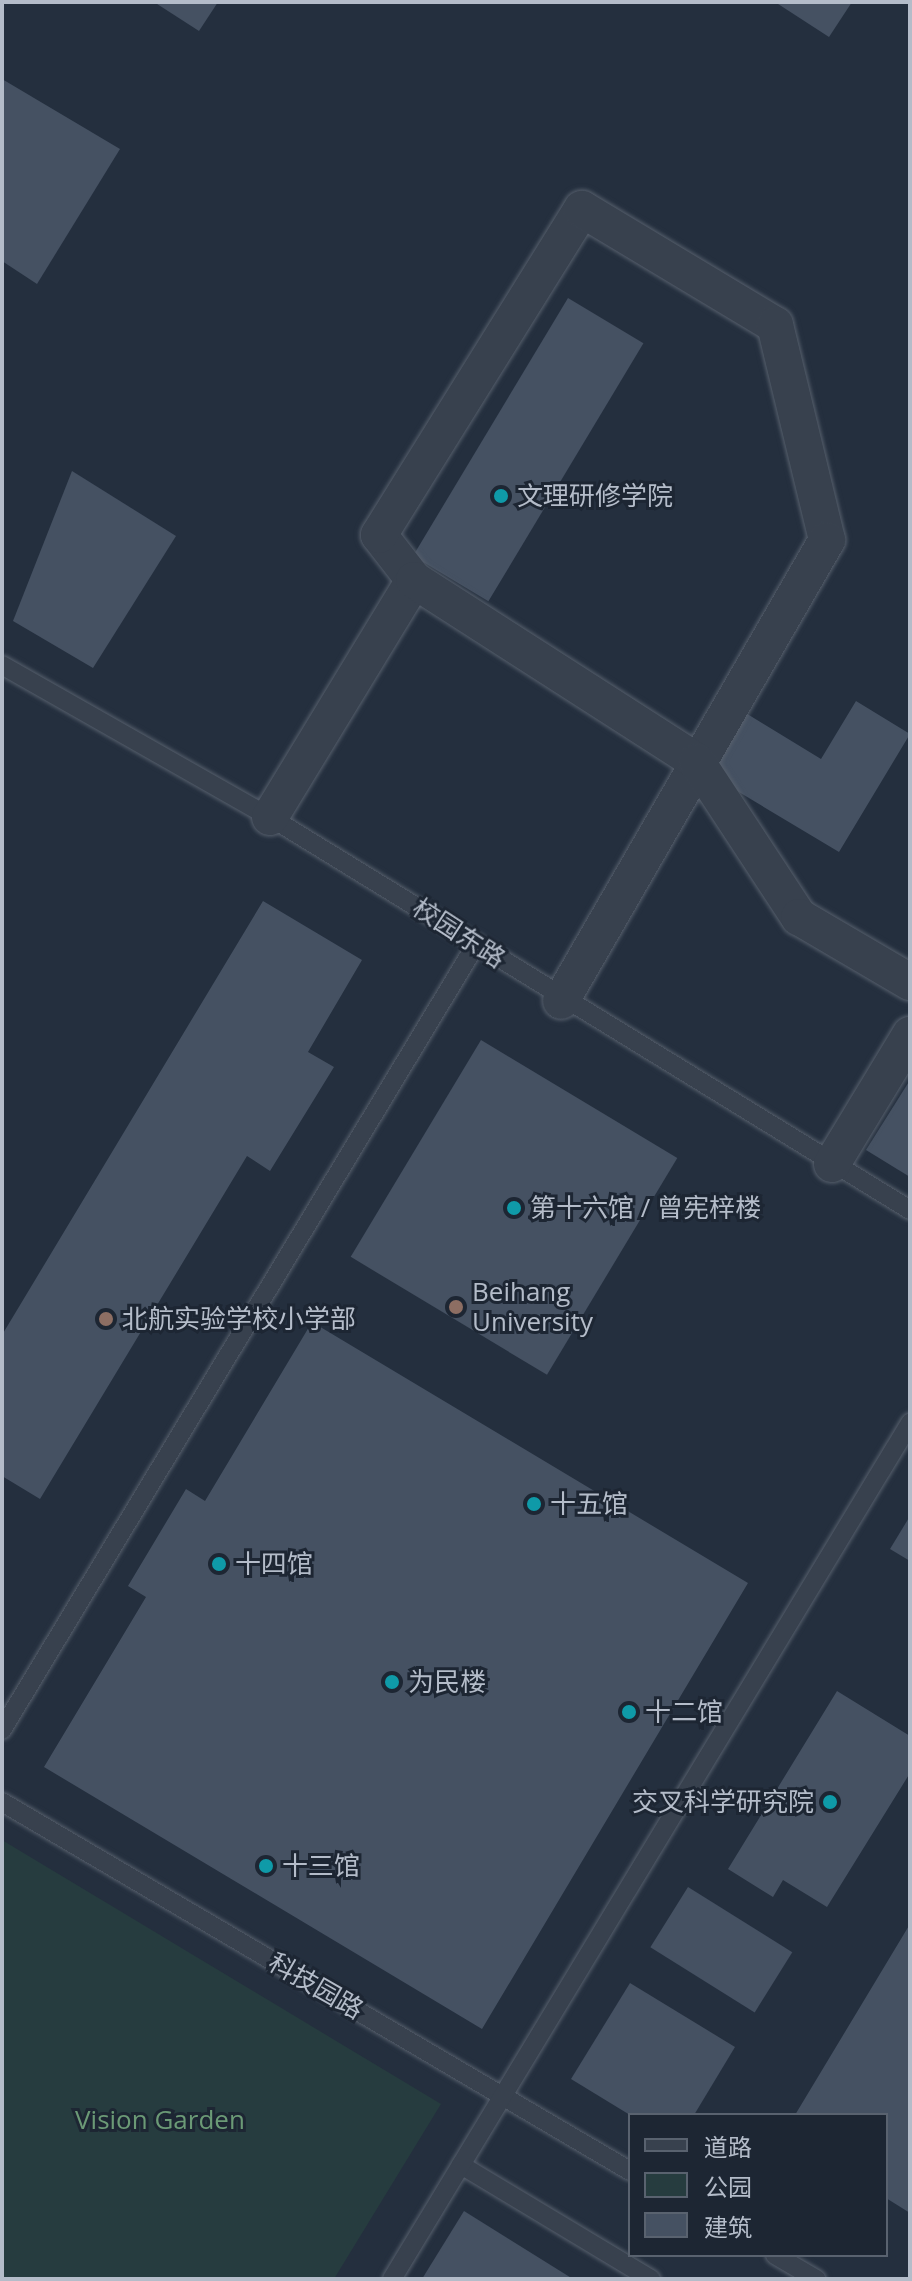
<!DOCTYPE html>
<meta charset="utf-8">
<style>
body{margin:0}
#map{position:relative;width:912px;height:2281px;overflow:hidden;background:#242f3e;font-family:"Open Sans","Noto Sans SC",sans-serif}
div>[style]{position:absolute}
[style*='--x']{left:calc(var(--x)*1px);top:calc(var(--y)*1px);width:calc(var(--w)*1px);rotate:calc(var(--a)*1deg)}
.green>*{inset:0;background:#263c3f}
.building>*{inset:0;background:#455162;transform-origin:0 0}
.roads{filter:drop-shadow(0 0 2px #565f6c) drop-shadow(0 0 2px #565f6c)}
.service>*{height:18px;margin:-9px;padding:0 9px;transform-origin:9px;border-radius:9px;background:#38414e}
.minor>*{height:36px;margin:-18px;padding:0 18px;transform-origin:18px;border-radius:18px;background:#38414e}
.dots>*{width:22px;height:22px;translate:-50% -50%;box-sizing:border-box;border:4px solid #1d2633;border-radius:50%}
span{translate:-50% -50%;white-space:nowrap;text-align:center;line-height:1.15;-webkit-text-stroke:6px #1d2633;paint-order:stroke}
.poi-label{font-size:26px;color:#b4bcc9}
.left{translate:0 -50%;text-align:left}
.right{translate:-100% -50%;text-align:right}
.street-label{font-size:26px;color:#b4bcc9}
.park-label{font-size:26px;color:#6b9a76}
.frame{position:absolute;inset:0;border:4px solid #b4bcc9;pointer-events:none}
.legend{position:absolute;left:628px;top:2113px;width:260px;height:144px;box-sizing:border-box;background:#1d2633;border:2px solid #59626f;margin:0;padding:10px 14px;list-style:none;font-size:24px;color:#b4bcc9}
.legend li{display:flex;align-items:center;gap:16px;height:40px}
.legend b{width:40px;border:2px solid #59626f}
</style>
<div id="map">
<div class="green">
<i style="clip-path:polygon(2px 1840px,441px 2104px,334px 2279px,2px 2279px)"></i>
</div>
<div class="building">
<i style="clip-path:polygon(154px 2px,218px 2px,199px 31px)"></i>
<i style="clip-path:polygon(775px 2px,852px 2px,829px 37px)"></i>
<i style="clip-path:polygon(2px 79px,120px 149px,37px 284px,2px 261px)"></i>
<i style="left:568px;top:298px;width:88px;height:301px;rotate:31deg"></i>
<i style="clip-path:polygon(72px 471px,176px 536px,93px 668px,13px 621px)"></i>
<i style="clip-path:polygon(856px 701px,910px 734px,839px 852px,707px 773px,744px 712px,821px 759px)"></i>
<i style="clip-path:polygon(263px 901px,362px 960px,308px 1052px,334px 1067px,270px 1171px,247px 1156px,40px 1499px,2px 1476px,2px 1335px)"></i>
<i style="left:481px;top:1040px;width:229px;height:253px;rotate:31deg"></i>
<i style="clip-path:polygon(910px 1080px,910px 1177px,866px 1150px)"></i>
<i style="clip-path:polygon(312px 1322px,748px 1583px,482px 2029px,44px 1767px,146px 1597px,128px 1586px,186px 1489px,205px 1501px)"></i>
<i style="clip-path:polygon(910px 1516px,910px 1561px,890px 1549px)"></i>
<i style="clip-path:polygon(837px 1691px,910px 1736px,910px 1773px,827px 1907px,783px 1880px,773px 1897px,728px 1869px)"></i>
<i style="left:688px;top:1887px;width:123px;height:71px;rotate:32deg"></i>
<i style="clip-path:polygon(910px 1924px,910px 2213px,886px 2198px,886px 2115px,795px 2115px)"></i>
<i style="clip-path:polygon(630px 1983px,735px 2047px,694px 2115px,630px 2115px,571px 2079px)"></i>
<i style="clip-path:polygon(464px 2211px,573px 2279px,422px 2279px)"></i>
</div>
<div class="roads">
<div class="service">
<i style="--x:2;--y:665;--w:308;--a:29.6"></i>
<i style="--x:270;--y:817;--w:751;--a:31.55"></i>
<i style="--x:2;--y:1730;--w:919;--a:-58.89"></i>
<i style="--x:2;--y:1802;--w:728;--a:30.44"></i>
<i style="--x:461;--y:2165;--w:222;--a:31"></i>
<i style="--x:775;--y:2255;--w:48;--a:30.3"></i>
<i style="--x:392;--y:2279;--w:1001;--a:-58.82"></i>
</div>
<div class="minor">
<i style="--x:414;--y:580;--w:57;--a:-127.9"></i>
<i style="--x:379;--y:535;--w:384;--a:-58.1"></i>
<i style="--x:582;--y:209;--w:225;--a:31"></i>
<i style="--x:775;--y:325;--w:221;--a:76.4"></i>
<i style="--x:827;--y:540;--w:532;--a:119.99"></i>
<i style="--x:270;--y:817;--w:277;--a:-58.7"></i>
<i style="--x:414;--y:580;--w:336;--a:32.7"></i>
<i style="--x:697;--y:762;--w:186;--a:56.7"></i>
<i style="--x:799;--y:917;--w:129;--a:30.4"></i>
<i style="--x:832;--y:1164;--w:151;--a:-58.8"></i>
</div>
</div>
<div class="dots">
<i style="left:501px;top:496px;background:#0f9aa8"></i>
<i style="left:514px;top:1208px;background:#0f9aa8"></i>
<i style="left:456px;top:1307px;background:#8d6e63"></i>
<i style="left:106px;top:1319px;background:#8d6e63"></i>
<i style="left:534px;top:1504px;background:#0f9aa8"></i>
<i style="left:219px;top:1564px;background:#0f9aa8"></i>
<i style="left:392px;top:1682px;background:#0f9aa8"></i>
<i style="left:629px;top:1712px;background:#0f9aa8"></i>
<i style="left:830px;top:1802px;background:#0f9aa8"></i>
<i style="left:266px;top:1866px;background:#0f9aa8"></i>
</div>
<div class="poi-label">
<span class="left" style="left:517px;top:496px">文理研修学院</span>
<span class="left" style="left:530px;top:1208px">第十六馆 / 曾宪梓楼</span>
<span class="left" style="left:472px;top:1307px">Beihang<br>University</span>
<span class="left" style="left:122px;top:1319px">北航实验学校小学部</span>
<span class="left" style="left:550px;top:1504px">十五馆</span>
<span class="left" style="left:235px;top:1564px">十四馆</span>
<span class="left" style="left:408px;top:1682px">为民楼</span>
<span class="left" style="left:645px;top:1712px">十二馆</span>
<span class="right" style="left:814px;top:1802px">交叉科学研究院</span>
<span class="left" style="left:282px;top:1866px">十三馆</span>
</div>
<div class="street-label">
<span style="left:459px;top:933px;rotate:33deg">校园东路</span>
<span style="left:316px;top:1986px;rotate:30deg">科技园路</span>
</div>
<div class="park-label">
<span style="left:160px;top:2120px">Vision Garden</span>
</div>
<div class="frame"></div>
<ul class="legend">
<li><b style="height:10px;background:#38414e"></b>道路</li>
<li><b style="height:22px;background:#263c3f"></b>公园</li>
<li><b style="height:22px;background:#455162"></b>建筑</li>
</ul>
</div>
